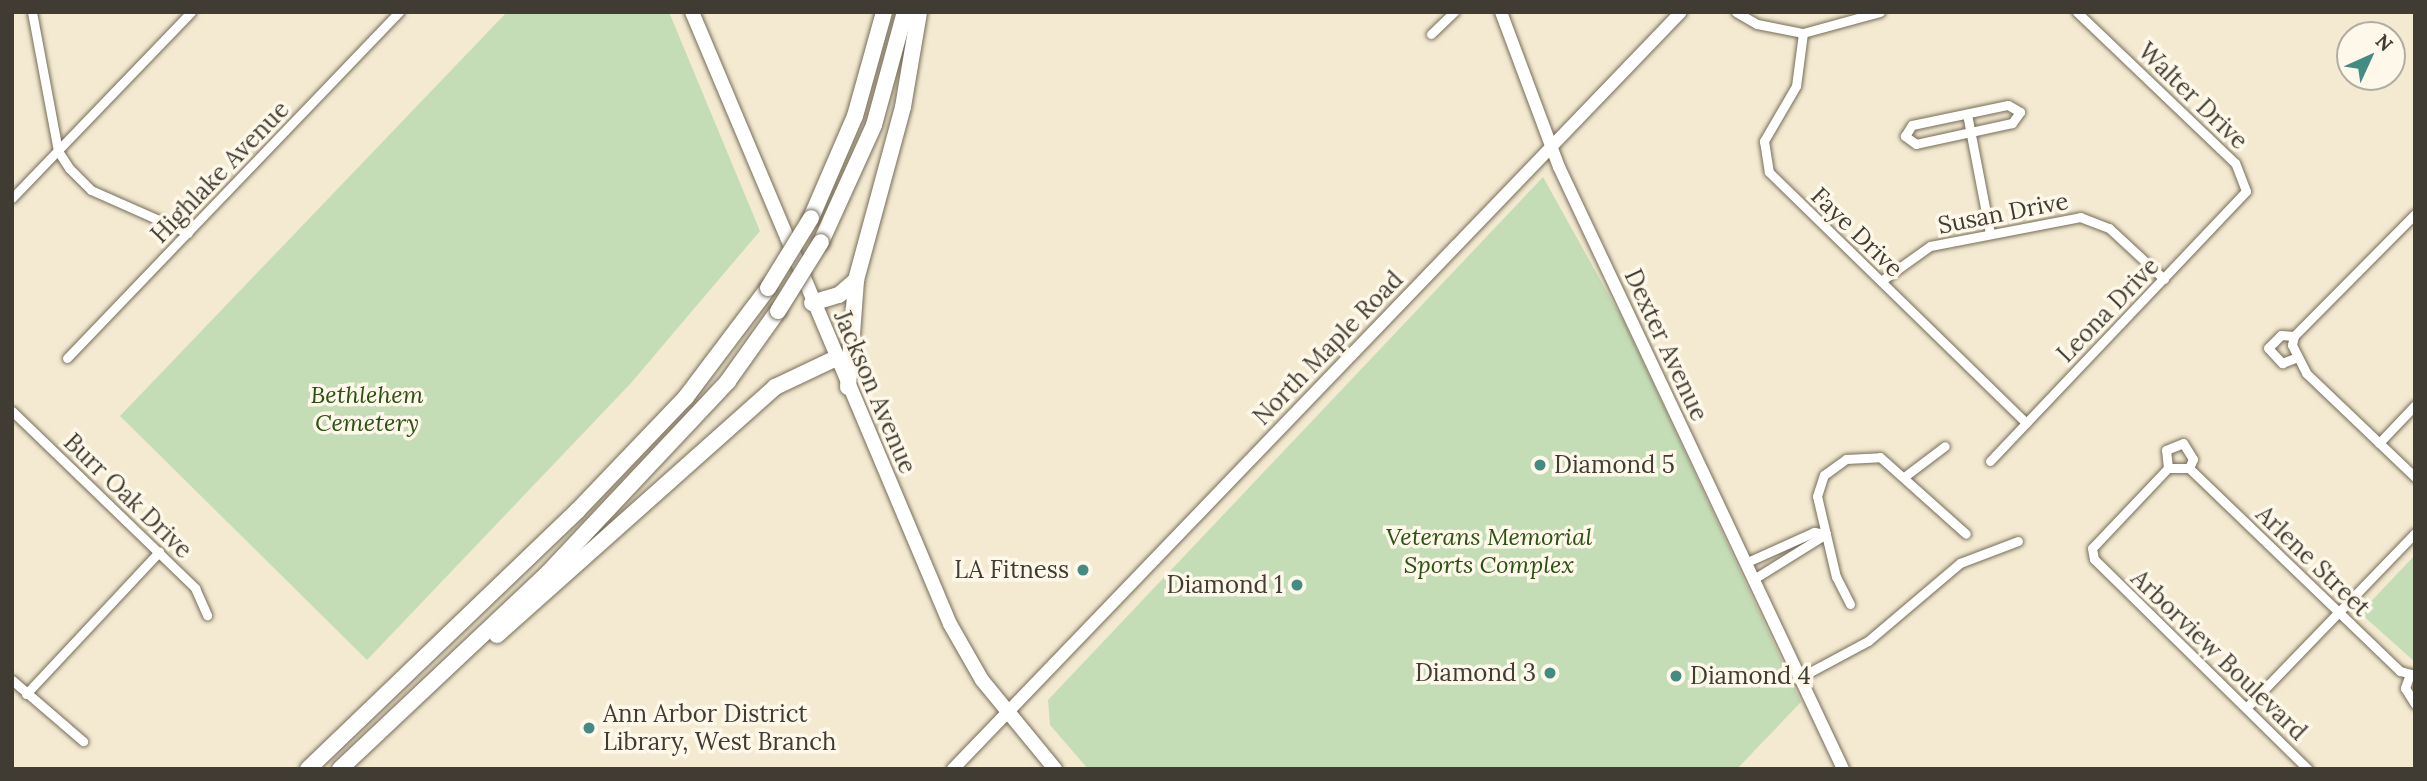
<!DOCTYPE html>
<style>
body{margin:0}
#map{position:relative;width:2427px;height:781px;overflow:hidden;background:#f4ead2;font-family:Lora,serif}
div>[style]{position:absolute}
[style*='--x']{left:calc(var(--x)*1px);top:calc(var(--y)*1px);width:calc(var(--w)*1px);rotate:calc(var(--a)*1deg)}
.green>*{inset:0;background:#c4ddb7}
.roads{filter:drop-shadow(0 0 2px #766d58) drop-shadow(0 0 2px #766d58)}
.minor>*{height:9px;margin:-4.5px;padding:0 4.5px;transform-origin:4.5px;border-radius:4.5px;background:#fff}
.secondary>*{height:12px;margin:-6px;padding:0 6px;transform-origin:6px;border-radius:6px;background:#fff}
.primary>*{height:14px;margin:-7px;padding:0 7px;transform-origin:7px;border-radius:7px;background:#fff}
.motorway>*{height:16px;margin:-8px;padding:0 8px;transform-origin:8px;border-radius:8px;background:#fff}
.bridges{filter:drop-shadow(0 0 2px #766d58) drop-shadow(0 0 2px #766d58)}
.motorway-bridge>*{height:16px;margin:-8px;padding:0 8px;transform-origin:8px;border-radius:8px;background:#fff}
.dots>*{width:19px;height:19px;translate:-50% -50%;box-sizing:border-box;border:4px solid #fdf8e9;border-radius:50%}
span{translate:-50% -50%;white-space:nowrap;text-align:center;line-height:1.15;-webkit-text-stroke:7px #fdf8e9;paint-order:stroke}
.street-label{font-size:24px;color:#403c33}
.park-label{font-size:24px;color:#2d5015;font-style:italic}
.poi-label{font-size:24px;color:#403c33}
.left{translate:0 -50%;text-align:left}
.right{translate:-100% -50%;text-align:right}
.frame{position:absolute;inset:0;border:14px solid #403c33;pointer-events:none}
.north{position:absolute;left:2336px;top:21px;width:70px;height:70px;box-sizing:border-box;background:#fdf8e9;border:2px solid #b1ada0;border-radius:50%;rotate:45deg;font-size:19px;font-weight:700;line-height:28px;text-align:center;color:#403c33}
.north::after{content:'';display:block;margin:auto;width:24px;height:32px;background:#448b83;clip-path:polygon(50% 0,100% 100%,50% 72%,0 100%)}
</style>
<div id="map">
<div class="green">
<i style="clip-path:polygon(507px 12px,669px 12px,760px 231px,631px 383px,367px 660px,120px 416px)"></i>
<i style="clip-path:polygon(1543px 177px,1626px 326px,1801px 702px,1737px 769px,1088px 769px,1050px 725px,1048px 700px)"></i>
<i style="clip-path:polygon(2415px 555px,2415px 662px,2360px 613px)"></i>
</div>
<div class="roads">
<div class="minor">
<i style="--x:32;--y:12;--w:141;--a:79.4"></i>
<i style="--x:58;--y:151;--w:20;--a:57"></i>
<i style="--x:69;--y:168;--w:31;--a:45"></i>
<i style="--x:91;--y:190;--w:106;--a:23.9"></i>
<i style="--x:1736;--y:12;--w:24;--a:30"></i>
<i style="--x:1757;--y:24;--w:47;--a:11.1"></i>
<i style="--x:1803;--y:33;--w:80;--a:-15.3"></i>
<i style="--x:1803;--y:33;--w:53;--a:97.5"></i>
<i style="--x:1796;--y:86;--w:64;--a:120.2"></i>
<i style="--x:1764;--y:141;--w:31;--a:81"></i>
<i style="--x:1769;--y:172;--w:359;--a:44.3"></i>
<i style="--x:1431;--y:34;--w:32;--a:-44"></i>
<i style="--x:2008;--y:105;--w:14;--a:30"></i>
<i style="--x:2020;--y:112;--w:14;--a:126"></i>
<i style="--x:2012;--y:123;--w:98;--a:167.7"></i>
<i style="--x:1916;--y:144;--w:14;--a:-144"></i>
<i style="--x:1905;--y:136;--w:13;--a:-58"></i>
<i style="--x:1912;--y:125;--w:98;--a:-11.8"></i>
<i style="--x:1967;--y:114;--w:121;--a:79.1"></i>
<i style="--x:12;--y:198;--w:258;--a:-46.1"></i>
<i style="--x:2415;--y:214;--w:172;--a:134.8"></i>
<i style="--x:2294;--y:336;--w:9;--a:103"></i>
<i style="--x:2292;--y:345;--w:31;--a:63"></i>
<i style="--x:2306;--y:373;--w:151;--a:43.7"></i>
<i style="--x:1881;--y:281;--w:60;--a:-35.5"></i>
<i style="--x:1930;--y:246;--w:153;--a:-10.9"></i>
<i style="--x:2080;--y:217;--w:31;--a:21"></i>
<i style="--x:2109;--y:228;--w:75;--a:42.8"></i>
<i style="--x:2294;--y:336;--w:13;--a:-176"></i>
<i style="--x:2281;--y:335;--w:18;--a:135"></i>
<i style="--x:2268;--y:348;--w:21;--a:47"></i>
<i style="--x:2282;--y:363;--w:14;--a:-21"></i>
<i style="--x:67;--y:358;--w:480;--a:-46.2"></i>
<i style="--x:12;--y:411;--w:255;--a:44"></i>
<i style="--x:195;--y:588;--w:30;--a:66"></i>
<i style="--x:2379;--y:443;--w:52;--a:-46.5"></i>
<i style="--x:1990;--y:461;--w:372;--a:-46.5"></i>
<i style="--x:2246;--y:191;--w:30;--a:-111"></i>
<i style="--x:2235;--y:163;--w:219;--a:-136.3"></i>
<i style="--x:2168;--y:468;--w:110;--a:133.5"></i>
<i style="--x:2092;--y:548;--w:11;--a:80"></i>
<i style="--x:2094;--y:559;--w:300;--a:44.5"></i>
<i style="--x:2168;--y:468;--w:21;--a:0"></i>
<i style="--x:2189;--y:468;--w:293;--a:43.9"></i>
<i style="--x:2400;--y:671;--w:16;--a:15"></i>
<i style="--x:2168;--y:468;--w:18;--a:-96"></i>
<i style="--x:2166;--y:450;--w:18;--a:-22"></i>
<i style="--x:2183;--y:443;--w:19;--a:58"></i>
<i style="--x:2193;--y:459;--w:10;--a:114"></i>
<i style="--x:1904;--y:477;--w:51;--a:-37.1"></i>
<i style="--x:1745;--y:563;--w:76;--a:-24.2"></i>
<i style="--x:1814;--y:532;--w:12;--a:9"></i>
<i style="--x:1826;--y:534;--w:87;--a:148.1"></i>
<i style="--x:1850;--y:604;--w:30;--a:-117"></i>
<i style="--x:1836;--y:577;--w:83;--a:-103.2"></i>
<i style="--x:1817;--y:496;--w:22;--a:-72"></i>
<i style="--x:1824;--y:475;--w:27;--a:-36"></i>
<i style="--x:1846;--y:459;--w:34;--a:-3"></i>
<i style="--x:1880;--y:457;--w:115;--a:41.8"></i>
<i style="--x:2410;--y:674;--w:15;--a:110"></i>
<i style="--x:2405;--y:688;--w:19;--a:58"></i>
<i style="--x:1797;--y:679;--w:81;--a:-28.2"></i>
<i style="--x:1868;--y:641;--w:121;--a:-40.3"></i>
<i style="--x:1960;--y:563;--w:62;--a:-20.8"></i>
<i style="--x:12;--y:680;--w:94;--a:40.7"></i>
<i style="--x:26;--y:694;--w:195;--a:-46.9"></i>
<i style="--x:2247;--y:707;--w:242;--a:-46"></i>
</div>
<div class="secondary">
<i style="--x:1501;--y:12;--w:165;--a:69.5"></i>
<i style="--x:1559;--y:167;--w:666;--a:64.74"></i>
<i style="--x:953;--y:769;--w:1050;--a:-46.12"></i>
</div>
<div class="primary">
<i style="--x:692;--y:12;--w:664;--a:67.14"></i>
<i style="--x:950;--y:624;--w:64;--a:60.3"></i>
<i style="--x:982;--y:680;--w:115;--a:50.6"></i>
</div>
<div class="motorway">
<i style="--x:811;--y:218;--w:111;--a:-66.7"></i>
<i style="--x:855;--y:116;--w:108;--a:-74.4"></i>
<i style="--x:821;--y:242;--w:128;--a:-65.6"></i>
<i style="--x:874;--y:125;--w:117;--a:-74.7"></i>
<i style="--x:812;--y:303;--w:28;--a:-17"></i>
<i style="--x:839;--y:295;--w:23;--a:-41"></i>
<i style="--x:848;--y:387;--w:107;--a:-85.7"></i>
<i style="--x:856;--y:280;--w:179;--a:-74.8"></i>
<i style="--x:903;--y:107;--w:96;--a:-80.4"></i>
<i style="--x:497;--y:635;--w:373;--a:-41.7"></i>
<i style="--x:775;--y:387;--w:68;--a:-25.4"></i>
<i style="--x:308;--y:769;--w:374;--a:-43.8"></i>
<i style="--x:578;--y:510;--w:156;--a:-46.3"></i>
<i style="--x:686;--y:397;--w:136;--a:-53"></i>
<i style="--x:340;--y:769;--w:286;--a:-43.3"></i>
<i style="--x:548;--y:573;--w:263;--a:-46.8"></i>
<i style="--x:728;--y:381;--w:86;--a:-54.5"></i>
</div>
</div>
<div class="bridges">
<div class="motorway-bridge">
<i style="--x:768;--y:288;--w:82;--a:-58.4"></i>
<i style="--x:778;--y:311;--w:81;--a:-58.1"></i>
</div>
</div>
<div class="dots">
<i style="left:1540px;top:465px;background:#448b83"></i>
<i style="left:1083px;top:570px;background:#448b83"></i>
<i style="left:1297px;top:585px;background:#448b83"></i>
<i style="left:1550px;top:673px;background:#448b83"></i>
<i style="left:1676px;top:676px;background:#448b83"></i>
<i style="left:589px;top:728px;background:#448b83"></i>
</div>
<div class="street-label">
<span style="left:2193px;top:96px;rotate:44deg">Walter Drive</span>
<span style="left:220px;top:172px;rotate:-46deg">Highlake Avenue</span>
<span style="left:2003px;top:213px;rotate:-11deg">Susan Drive</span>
<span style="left:1857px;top:232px;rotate:44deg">Faye Drive</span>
<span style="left:2108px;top:310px;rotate:-46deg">Leona Drive</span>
<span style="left:1666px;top:345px;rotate:65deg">Dexter Avenue</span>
<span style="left:1328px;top:348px;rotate:-46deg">North Maple Road</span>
<span style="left:875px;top:392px;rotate:67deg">Jackson Avenue</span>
<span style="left:128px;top:496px;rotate:44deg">Burr Oak Drive</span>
<span style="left:2313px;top:561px;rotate:44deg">Arlene Street</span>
<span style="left:2219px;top:655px;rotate:44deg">Arborview Boulevard</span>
</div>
<div class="park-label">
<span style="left:367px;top:409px">Bethlehem<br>Cemetery</span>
<span style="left:1489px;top:551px">Veterans Memorial<br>Sports Complex</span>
</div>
<div class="poi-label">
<span class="left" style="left:1554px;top:465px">Diamond 5</span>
<span class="right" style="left:1069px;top:570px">LA Fitness</span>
<span class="right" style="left:1283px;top:585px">Diamond 1</span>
<span class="right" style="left:1536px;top:673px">Diamond 3</span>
<span class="left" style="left:1690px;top:676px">Diamond 4</span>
<span class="left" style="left:603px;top:728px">Ann Arbor District<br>Library, West Branch</span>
</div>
<div class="frame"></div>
<div class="north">N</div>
</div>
